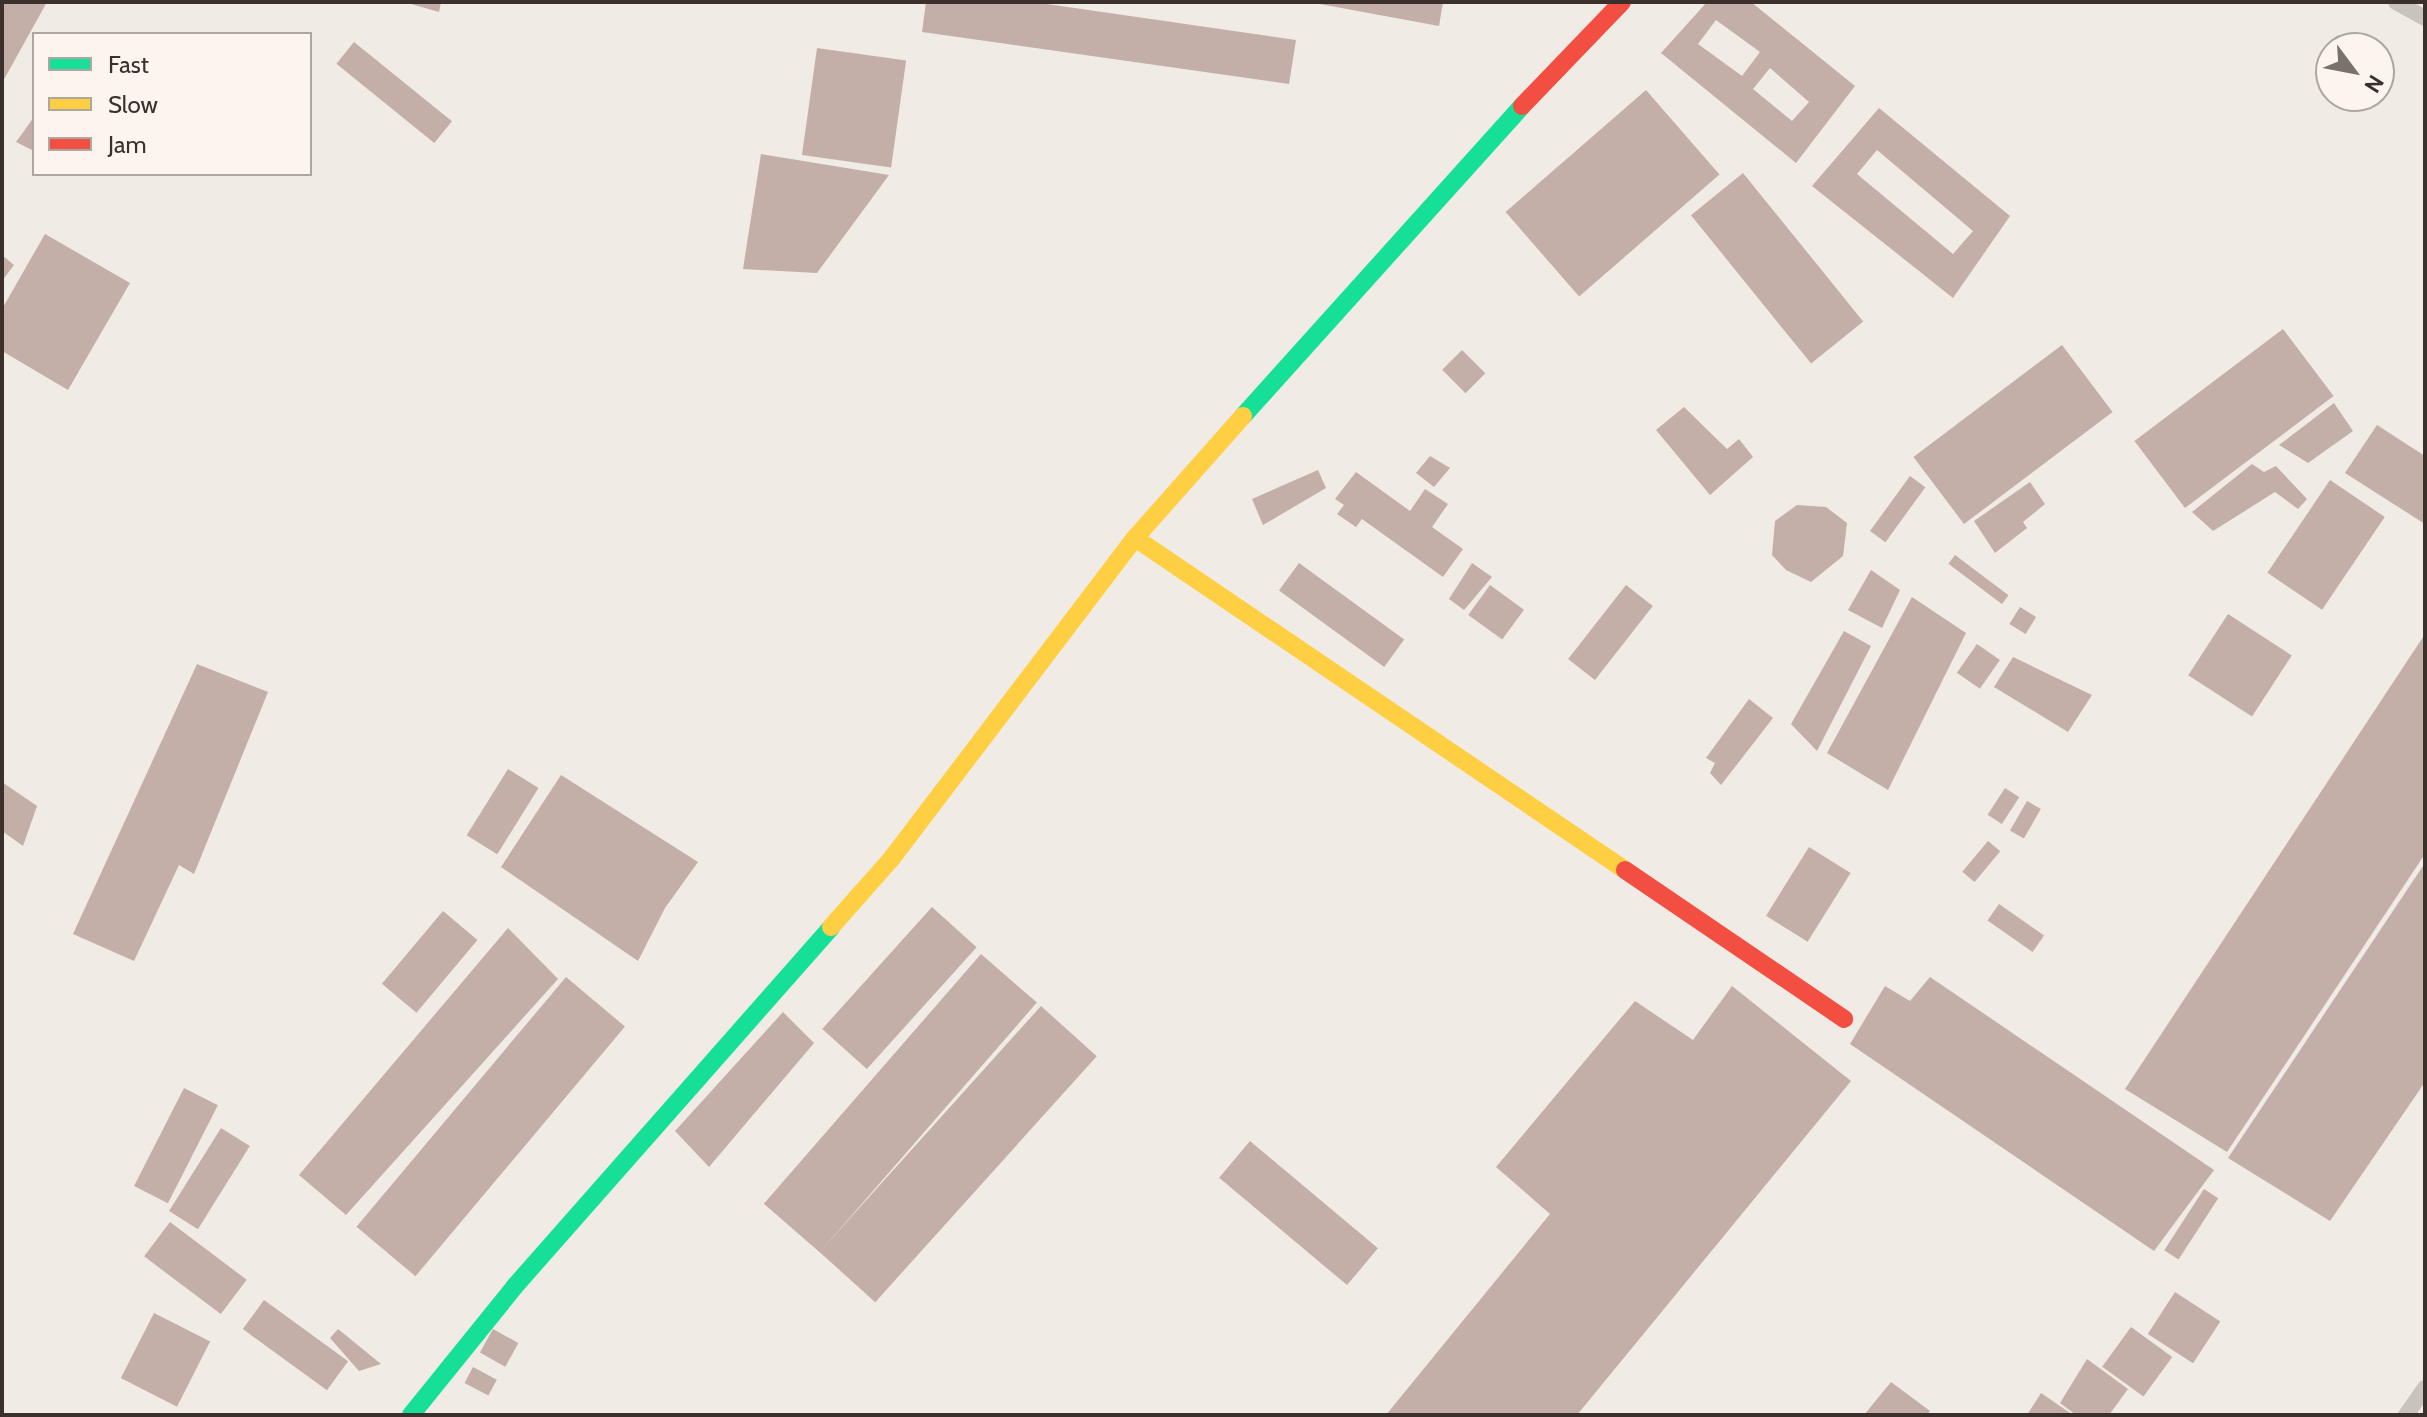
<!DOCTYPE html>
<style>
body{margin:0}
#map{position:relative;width:2427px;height:1417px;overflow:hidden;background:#f0ebe5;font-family:Cabin,sans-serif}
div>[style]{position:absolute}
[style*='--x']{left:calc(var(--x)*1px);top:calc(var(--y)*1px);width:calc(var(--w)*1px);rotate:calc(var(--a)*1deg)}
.building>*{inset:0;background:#c3afa7;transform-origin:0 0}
.lane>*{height:16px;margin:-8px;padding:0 8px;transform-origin:8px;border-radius:8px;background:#c9c3be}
.fast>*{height:18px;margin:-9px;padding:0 9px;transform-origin:9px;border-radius:9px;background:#16e098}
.slow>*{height:18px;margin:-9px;padding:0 9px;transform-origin:9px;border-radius:9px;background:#ffcf43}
.jam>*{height:18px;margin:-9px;padding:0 9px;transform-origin:9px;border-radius:9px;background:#f24e42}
span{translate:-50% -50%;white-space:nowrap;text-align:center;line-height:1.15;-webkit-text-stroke:6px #fbf5ee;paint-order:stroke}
.frame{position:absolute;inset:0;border:4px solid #3b302b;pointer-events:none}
.legend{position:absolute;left:32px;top:32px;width:280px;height:144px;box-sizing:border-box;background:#fbf5ee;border:2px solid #aea6a0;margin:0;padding:10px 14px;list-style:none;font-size:24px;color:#3b302b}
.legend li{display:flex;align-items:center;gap:16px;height:40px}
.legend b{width:40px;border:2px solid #aea6a0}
.north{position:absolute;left:2315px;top:32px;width:80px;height:80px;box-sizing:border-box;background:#fbf5ee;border:2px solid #aea6a0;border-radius:50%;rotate:122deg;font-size:22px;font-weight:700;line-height:32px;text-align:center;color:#3b302b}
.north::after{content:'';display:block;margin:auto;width:28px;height:36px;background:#7a716c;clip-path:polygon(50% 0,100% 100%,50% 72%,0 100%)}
</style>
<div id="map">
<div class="building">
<i style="clip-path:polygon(2px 2px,47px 2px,2px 83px)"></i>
<i style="clip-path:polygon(404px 2px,441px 2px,439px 12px)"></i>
<i style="clip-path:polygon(926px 2px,1033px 2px,1296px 40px,1289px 84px,922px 32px)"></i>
<i style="clip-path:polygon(1309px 2px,1443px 2px,1439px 26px)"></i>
<i style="clip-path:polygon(evenodd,1707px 2px,1751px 2px,1855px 86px,1796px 163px,1661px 53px,1707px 2px,1716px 20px,1760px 52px,1742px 76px,1698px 44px,1716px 20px,1707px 2px,1770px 68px,1809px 102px,1792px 121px,1753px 89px,1770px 68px)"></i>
<i style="left:354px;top:42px;width:126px;height:28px;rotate:39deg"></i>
<i style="left:817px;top:48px;width:90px;height:108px;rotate:8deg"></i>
<i style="left:1646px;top:90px;width:112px;height:186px;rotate:49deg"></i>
<i style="clip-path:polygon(evenodd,1879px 108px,2010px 216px,1953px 298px,1812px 186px,1879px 108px,1877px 150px,1973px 231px,1953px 254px,1857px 174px,1877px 150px)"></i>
<i style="clip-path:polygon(34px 117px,34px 151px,16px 142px)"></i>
<i style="clip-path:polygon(761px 154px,889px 175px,817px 273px,743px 269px)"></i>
<i style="left:1743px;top:173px;width:191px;height:67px;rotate:51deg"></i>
<i style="clip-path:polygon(45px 234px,130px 283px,68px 390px,2px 351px,2px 309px)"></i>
<i style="clip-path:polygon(2px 255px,14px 265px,2px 281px)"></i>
<i style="left:2283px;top:329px;width:84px;height:186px;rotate:53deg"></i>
<i style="left:2062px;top:345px;width:84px;height:186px;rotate:53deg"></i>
<i style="left:1462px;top:350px;width:33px;height:28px;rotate:45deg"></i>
<i style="clip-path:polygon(2334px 403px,2353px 431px,2308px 463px,2279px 445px)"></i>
<i style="clip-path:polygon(1684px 407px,1727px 449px,1739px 439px,1753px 457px,1710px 495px,1656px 430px)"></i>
<i style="clip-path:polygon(2377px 425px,2425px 456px,2425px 524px,2345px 473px)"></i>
<i style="clip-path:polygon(1430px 456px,1450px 468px,1434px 487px,1416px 473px)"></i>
<i style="clip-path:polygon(2252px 464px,2264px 472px,2276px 466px,2307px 499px,2298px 509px,2275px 492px,2213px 531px,2192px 512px)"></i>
<i style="clip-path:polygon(1318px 470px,1326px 488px,1263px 525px,1252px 499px)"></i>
<i style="clip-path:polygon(1356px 472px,1410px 511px,1425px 489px,1448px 504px,1432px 527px,1463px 549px,1443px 577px,1362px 519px,1356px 527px,1337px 514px,1344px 505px,1335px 499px)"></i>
<i style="left:1910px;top:476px;width:19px;height:68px;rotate:36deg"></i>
<i style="left:2330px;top:480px;width:66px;height:112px;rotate:34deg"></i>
<i style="clip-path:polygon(2030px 482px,2045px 504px,2023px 522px,2027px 528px,1995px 553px,1974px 521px)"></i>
<i style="clip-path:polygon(1797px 505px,1826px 507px,1847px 523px,1843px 556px,1811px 582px,1786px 570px,1772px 555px,1775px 521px)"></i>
<i style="left:1955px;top:555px;width:67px;height:11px;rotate:37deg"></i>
<i style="left:1299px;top:563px;width:130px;height:34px;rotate:36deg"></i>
<i style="clip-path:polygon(1472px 563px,1492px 577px,1464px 610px,1449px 599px)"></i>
<i style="clip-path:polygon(1871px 570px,1900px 590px,1882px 628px,1848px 610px)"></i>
<i style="left:1490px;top:585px;width:42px;height:37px;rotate:36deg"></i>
<i style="left:1626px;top:585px;width:34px;height:94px;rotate:38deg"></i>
<i style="clip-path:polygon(1912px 597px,1966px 633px,1888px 790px,1827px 753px)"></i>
<i style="left:2020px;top:607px;width:19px;height:20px;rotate:32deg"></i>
<i style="left:2228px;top:614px;width:76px;height:73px;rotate:33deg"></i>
<i style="clip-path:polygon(1844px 631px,1871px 646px,1817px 751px,1791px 724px)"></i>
<i style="clip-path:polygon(2425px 634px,2425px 854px,2227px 1152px,2125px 1089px)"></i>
<i style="left:1977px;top:644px;width:28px;height:35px;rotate:35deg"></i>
<i style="clip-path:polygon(2013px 657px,2092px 695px,2068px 732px,1994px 687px)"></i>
<i style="clip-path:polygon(197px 664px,268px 692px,194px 874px,179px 865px,134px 961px,73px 934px)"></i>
<i style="clip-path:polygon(1749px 699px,1773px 718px,1721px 785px,1710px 773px,1715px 763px,1706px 758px)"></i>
<i style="left:508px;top:769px;width:36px;height:78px;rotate:32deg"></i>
<i style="clip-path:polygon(561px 775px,698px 862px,665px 908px,638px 961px,501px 867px)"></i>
<i style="clip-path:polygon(2px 782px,37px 806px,23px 846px,2px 831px)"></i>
<i style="left:2005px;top:788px;width:17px;height:32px;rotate:33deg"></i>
<i style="left:2027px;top:801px;width:16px;height:34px;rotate:30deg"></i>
<i style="left:1988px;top:841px;width:16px;height:40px;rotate:40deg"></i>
<i style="left:1809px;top:847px;width:49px;height:81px;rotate:32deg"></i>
<i style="clip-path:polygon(2425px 863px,2425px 1082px,2330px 1221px,2228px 1158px)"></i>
<i style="left:1999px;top:904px;width:55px;height:20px;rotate:35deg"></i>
<i style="left:932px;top:907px;width:60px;height:164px;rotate:42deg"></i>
<i style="left:443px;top:911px;width:45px;height:95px;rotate:40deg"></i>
<i style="clip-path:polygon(508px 928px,558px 979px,346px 1215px,299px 1175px)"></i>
<i style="left:981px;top:954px;width:74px;height:331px;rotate:41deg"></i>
<i style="left:566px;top:977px;width:77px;height:326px;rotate:40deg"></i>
<i style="clip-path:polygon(1930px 977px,2214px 1170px,2154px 1251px,1850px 1044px,1885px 986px,1910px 1001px)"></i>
<i style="clip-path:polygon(1732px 986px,1851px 1081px,1577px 1415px,1386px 1415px,1550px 1214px,1496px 1167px,1635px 1001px,1693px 1040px)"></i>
<i style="left:1041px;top:1006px;width:75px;height:331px;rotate:42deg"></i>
<i style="clip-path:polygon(783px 1012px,814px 1043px,709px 1167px,675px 1131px)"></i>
<i style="left:184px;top:1088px;width:38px;height:110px;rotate:27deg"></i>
<i style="left:221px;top:1128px;width:34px;height:98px;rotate:32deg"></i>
<i style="left:1250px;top:1141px;width:167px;height:48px;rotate:40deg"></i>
<i style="left:2204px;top:1189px;width:17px;height:73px;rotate:33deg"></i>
<i style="left:170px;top:1222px;width:96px;height:43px;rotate:37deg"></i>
<i style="left:2175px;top:1292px;width:54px;height:50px;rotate:33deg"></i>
<i style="left:264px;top:1300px;width:104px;height:36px;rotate:36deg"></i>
<i style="left:154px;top:1313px;width:63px;height:73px;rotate:27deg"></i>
<i style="left:2131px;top:1327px;width:51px;height:49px;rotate:36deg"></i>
<i style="clip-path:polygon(338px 1329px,381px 1364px,359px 1371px,330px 1338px)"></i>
<i style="left:493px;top:1329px;width:29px;height:27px;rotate:29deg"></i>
<i style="clip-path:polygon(2087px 1359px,2128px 1389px,2109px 1415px,2076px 1415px,2060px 1403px)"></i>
<i style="left:473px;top:1367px;width:27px;height:18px;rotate:28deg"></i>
<i style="clip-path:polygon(1891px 1382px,1930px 1411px,1927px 1415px,1864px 1415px)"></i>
<i style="clip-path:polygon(2041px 1393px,2073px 1415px,2027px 1415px)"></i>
</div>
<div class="lane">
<i style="--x:2396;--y:2;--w:33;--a:29"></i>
<i style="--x:2406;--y:1415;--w:33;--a:-55"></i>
</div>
<div class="fast">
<i style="--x:1243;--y:416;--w:417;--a:-48"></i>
<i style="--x:411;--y:1415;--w:166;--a:-51.1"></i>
<i style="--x:515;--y:1286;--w:478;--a:-48.6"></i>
</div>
<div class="slow">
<i style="--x:1135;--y:538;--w:592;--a:34.12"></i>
<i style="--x:831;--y:927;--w:92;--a:-48.5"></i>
<i style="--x:892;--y:858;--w:402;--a:-52.8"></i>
<i style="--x:1135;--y:538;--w:163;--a:-48.5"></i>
</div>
<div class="jam">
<i style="--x:1522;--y:106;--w:144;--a:-46.1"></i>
<i style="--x:1625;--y:870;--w:265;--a:34.2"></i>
</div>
<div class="frame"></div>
<ul class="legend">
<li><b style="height:10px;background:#16e098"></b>Fast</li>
<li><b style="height:10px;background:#ffcf43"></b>Slow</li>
<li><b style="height:10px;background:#f24e42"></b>Jam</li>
</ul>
<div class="north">N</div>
</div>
